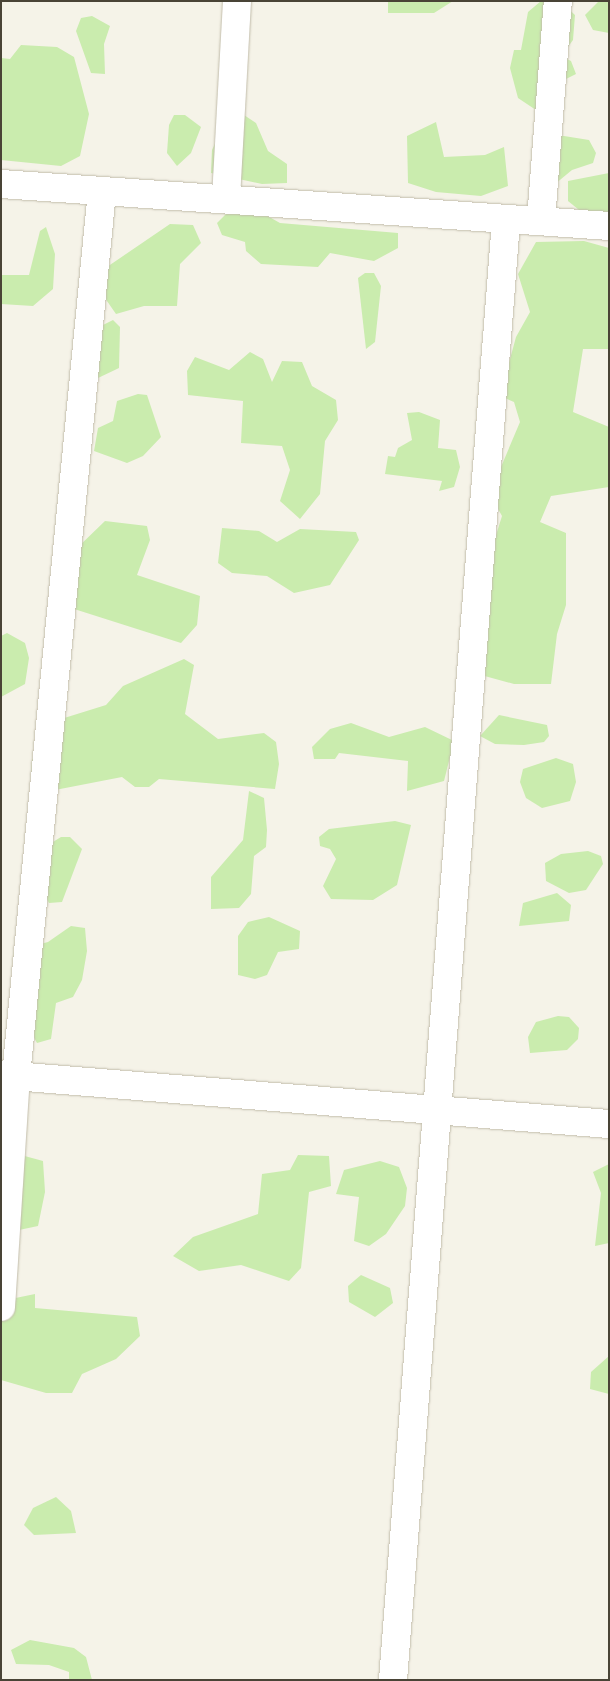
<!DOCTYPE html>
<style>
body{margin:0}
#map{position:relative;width:610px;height:1681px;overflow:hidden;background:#f5f3e8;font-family:"Open Sans",sans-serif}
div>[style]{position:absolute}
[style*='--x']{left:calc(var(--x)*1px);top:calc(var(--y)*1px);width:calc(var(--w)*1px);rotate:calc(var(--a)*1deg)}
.green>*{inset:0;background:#caecae}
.roads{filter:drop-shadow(0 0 1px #c1bcaa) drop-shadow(0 0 1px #c1bcaa)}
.minor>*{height:28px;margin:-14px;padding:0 14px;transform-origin:14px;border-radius:14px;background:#fff}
.tertiary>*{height:28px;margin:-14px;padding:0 14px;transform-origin:14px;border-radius:14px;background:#fff}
span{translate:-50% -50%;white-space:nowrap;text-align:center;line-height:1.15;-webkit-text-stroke:4px #fff;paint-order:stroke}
.frame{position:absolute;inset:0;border:2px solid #494436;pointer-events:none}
</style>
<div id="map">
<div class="green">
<i style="clip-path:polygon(388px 1px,453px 1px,434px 13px,388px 13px)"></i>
<i style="clip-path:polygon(541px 1px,560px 1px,575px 15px,573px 40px,561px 56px,571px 61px,576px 74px,562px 81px,539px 112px,518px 98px,510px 68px,514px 50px,521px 50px,528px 12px)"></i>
<i style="clip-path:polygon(599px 1px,609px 1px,609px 33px,593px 30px,585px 15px)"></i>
<i style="clip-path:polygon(92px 16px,110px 26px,104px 44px,105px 74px,91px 73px,76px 31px,81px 18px)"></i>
<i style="clip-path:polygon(21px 45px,57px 47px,74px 57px,89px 114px,80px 156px,61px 166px,1px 160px,1px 58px,10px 59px)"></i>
<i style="clip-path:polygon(238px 111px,256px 123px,268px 151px,287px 164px,287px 183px,262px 184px,211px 173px,212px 150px,224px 125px)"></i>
<i style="clip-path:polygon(174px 115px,185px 115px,201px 127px,191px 153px,177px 166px,167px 153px,169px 125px)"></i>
<i style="clip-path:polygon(436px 122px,444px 157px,485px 155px,504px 147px,508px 186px,481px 196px,436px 192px,408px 183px,407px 136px)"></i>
<i style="clip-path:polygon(539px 132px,589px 140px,596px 153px,593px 163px,572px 170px,549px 189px,532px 181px,532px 150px)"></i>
<i style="clip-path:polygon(609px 173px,609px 227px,600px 227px,568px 201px,568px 181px)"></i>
<i style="clip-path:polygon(253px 208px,280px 223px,398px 233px,398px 248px,374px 261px,330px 253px,318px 267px,261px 264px,246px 251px,245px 242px,222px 235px,217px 223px,226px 214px)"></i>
<i style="clip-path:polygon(170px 224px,193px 225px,201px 243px,180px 264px,177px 306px,144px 306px,116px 314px,100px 291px,104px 269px)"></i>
<i style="clip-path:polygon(46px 227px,55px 254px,53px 289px,33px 306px,1px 304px,1px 275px,29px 275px,40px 231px)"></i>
<i style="clip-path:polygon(584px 241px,609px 248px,609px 349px,583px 349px,573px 412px,609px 427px,609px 487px,551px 496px,540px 522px,566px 533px,566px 605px,557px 634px,551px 684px,514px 684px,481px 675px,491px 551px,502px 516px,497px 507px,498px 474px,520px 422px,514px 402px,500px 396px,516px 337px,530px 312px,518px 274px,536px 242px)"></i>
<i style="clip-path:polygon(365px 273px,374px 273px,381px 286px,375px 342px,366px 349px,358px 278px)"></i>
<i style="clip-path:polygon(113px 320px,120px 327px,119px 368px,98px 378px,93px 369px,93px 330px)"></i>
<i style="clip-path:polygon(250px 352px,263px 359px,272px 382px,282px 361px,302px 362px,312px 386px,336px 400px,338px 420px,325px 441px,320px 494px,300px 519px,280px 501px,290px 470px,282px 446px,241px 443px,243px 401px,188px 395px,187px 371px,195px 357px,229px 370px)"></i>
<i style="clip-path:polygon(138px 394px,147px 395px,161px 437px,143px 456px,127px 463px,94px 451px,98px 428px,113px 421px,117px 401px)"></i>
<i style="clip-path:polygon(419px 412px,440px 420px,438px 448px,456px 450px,460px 467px,454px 487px,439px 491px,442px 481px,385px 474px,388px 456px,395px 457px,398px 448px,412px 440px,407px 413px)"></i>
<i style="clip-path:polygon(105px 521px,147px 526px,150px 540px,137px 575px,200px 596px,197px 625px,181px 643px,71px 608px,75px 550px)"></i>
<i style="clip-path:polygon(222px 528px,259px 531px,277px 542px,300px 529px,356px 532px,359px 540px,330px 585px,294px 593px,267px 576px,232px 573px,218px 563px)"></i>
<i style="clip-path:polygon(7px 633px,25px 643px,29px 658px,25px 684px,1px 697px,1px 636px)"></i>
<i style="clip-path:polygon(184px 659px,194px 665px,185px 714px,218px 739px,264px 733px,276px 742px,279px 764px,275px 789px,159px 779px,149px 787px,135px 787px,122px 777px,55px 790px,31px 786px,32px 760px,61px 719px,106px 705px,123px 686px)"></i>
<i style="clip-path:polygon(499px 715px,547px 725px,549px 736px,544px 742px,524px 745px,495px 744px,480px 736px)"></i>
<i style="clip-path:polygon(351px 723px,389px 737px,425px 727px,454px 741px,444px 781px,407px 791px,408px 761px,339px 753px,335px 759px,314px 759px,312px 747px,330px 729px)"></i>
<i style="clip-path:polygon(556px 758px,573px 764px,576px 782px,570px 801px,542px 808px,526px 798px,520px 782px,523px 769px)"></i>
<i style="clip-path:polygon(249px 791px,264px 798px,267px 830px,266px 847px,254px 856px,251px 894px,239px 908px,211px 909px,211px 877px,243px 840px)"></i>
<i style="clip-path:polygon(395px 821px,411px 825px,397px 885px,373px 900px,331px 899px,323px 886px,336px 859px,330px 849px,320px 846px,319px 837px,329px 829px)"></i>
<i style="clip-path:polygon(61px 837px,70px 837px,82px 849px,62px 902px,49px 903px,43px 892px,48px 845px)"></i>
<i style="clip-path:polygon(588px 851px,601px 856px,603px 864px,586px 890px,569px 893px,546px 881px,545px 863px,561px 854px)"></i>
<i style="clip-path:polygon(557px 893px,571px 905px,569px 921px,519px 926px,523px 903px)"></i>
<i style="clip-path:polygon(269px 917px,300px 931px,299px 949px,278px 952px,267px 975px,255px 979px,238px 975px,238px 936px,248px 922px)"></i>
<i style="clip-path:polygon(71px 926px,85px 928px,87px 951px,82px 980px,73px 997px,56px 1003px,51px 1039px,37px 1043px,11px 995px,14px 951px,48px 942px)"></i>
<i style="clip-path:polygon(558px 1016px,569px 1017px,579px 1028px,578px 1039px,567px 1050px,530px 1053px,528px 1037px,536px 1022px)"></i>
<i style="clip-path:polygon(21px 1155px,43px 1161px,45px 1192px,38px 1226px,19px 1230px)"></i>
<i style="clip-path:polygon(298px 1155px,329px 1156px,331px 1186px,309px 1192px,301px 1268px,289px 1281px,241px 1265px,199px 1271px,173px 1256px,193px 1237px,258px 1214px,262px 1174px,290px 1170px)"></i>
<i style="clip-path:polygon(380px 1161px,399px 1167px,407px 1188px,405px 1206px,386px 1234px,369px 1246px,354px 1241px,359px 1197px,336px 1194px,344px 1170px)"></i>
<i style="clip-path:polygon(609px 1164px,609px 1243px,595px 1246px,601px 1193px,593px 1172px)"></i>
<i style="clip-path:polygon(361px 1275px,390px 1288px,393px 1303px,375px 1317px,349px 1302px,348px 1286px)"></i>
<i style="clip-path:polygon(35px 1294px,35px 1308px,137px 1317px,140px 1336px,116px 1359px,82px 1374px,72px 1393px,46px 1393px,1px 1380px,1px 1301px)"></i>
<i style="clip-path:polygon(609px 1356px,609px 1394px,590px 1389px,591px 1372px)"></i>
<i style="clip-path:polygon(56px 1497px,71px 1511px,76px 1533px,34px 1535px,24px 1525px,33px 1508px)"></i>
<i style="clip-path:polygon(30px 1640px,74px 1648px,86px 1657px,92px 1680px,69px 1680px,69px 1672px,49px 1665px,16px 1664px,11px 1650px)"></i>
</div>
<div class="roads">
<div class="minor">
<i style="--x:1;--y:184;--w:609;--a:3.95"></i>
<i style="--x:226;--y:198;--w:197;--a:-86.8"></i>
<i style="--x:541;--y:220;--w:220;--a:-85.6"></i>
<i style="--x:1;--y:1307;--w:231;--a:-86.3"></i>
<i style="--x:16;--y:1076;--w:889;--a:-84.45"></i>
<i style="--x:393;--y:1680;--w:1463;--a:-85.57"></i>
</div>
<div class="tertiary">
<i style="--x:1;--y:1075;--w:610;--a:4.61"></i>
</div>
</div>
<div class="frame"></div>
</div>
